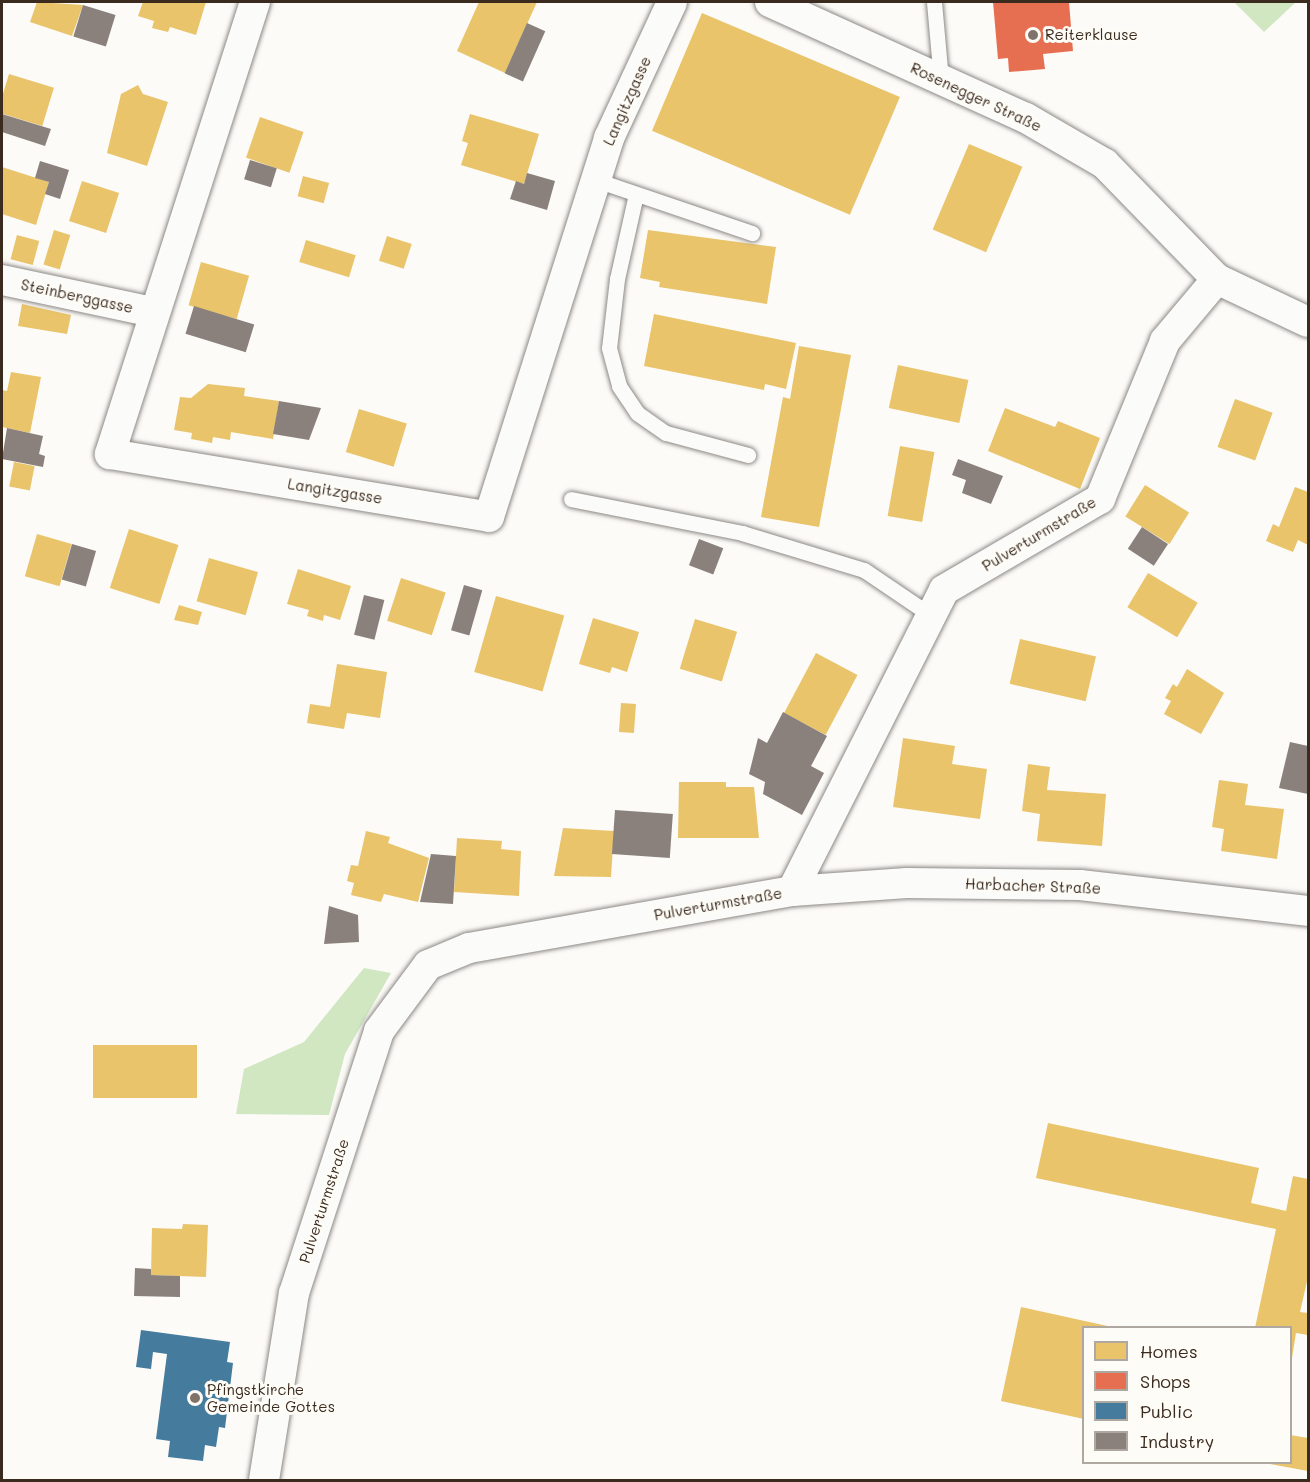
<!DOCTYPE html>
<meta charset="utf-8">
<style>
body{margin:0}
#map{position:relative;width:1310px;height:1482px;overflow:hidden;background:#fcfbf8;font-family:Mali,sans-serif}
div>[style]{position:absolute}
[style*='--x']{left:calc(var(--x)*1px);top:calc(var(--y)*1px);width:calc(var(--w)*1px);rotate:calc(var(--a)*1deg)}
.green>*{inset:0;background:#d0e7c2}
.homes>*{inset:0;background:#e9c46a;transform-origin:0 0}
.shops>*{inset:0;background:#e76f51}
.public>*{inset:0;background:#457b9d}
.industry>*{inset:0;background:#8a817c;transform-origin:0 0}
.roads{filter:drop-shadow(0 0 2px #8d8985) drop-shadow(0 0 2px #8d8985)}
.lane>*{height:15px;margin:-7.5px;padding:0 7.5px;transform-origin:7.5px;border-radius:7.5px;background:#fbfbf9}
.street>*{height:30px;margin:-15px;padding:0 15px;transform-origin:15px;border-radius:15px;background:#fbfbf9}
.dots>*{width:16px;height:16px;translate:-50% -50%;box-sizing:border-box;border:3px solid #fdfcf7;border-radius:50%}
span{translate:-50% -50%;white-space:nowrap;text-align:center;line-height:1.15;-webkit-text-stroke:6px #fdfcf7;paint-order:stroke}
.poi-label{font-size:15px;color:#3b2a1e}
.left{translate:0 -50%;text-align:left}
.street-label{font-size:15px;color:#3b2a1e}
.frame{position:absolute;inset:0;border:3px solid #3b2a1e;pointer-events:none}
.legend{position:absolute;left:1082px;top:1326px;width:210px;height:138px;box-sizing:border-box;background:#fdfcf7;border:2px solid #afa8a0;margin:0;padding:8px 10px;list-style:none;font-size:18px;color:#3b2a1e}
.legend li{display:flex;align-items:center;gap:12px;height:30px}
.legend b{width:30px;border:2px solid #afa8a0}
</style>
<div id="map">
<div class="green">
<i style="clip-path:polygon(1234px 2px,1296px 2px,1264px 32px)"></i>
<i style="clip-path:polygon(364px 968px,391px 973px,345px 1054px,329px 1115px,236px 1114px,244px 1069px,304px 1042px)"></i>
</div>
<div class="homes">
<i style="clip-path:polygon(37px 2px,83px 5px,72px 36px,30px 22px)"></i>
<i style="clip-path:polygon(143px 2px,206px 2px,196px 35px,170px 27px,168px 32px,152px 28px,154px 21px,138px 16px)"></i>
<i style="clip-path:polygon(479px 2px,537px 2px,505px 73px,457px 51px)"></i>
<i style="left:702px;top:13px;width:215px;height:128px;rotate:23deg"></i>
<i style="left:9px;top:74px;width:47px;height:40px;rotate:17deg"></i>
<i style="clip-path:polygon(138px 85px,143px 94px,168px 102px,147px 166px,107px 153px,121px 94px)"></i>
<i style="clip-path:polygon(470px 114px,539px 134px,524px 184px,461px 165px,468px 143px,462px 141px)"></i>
<i style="left:260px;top:117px;width:46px;height:43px;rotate:19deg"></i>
<i style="left:969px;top:144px;width:58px;height:93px;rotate:23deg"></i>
<i style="clip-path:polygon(2px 167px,49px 182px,36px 225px,2px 214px)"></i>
<i style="left:303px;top:176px;width:27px;height:21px;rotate:15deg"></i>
<i style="left:82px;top:181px;width:39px;height:42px;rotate:18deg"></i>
<i style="left:54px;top:230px;width:17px;height:36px;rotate:17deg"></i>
<i style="clip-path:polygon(648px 230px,776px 247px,767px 304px,659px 287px,660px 282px,640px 278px)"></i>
<i style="left:17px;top:235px;width:23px;height:25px;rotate:15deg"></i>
<i style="left:387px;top:236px;width:26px;height:26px;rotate:18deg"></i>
<i style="left:306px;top:240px;width:52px;height:23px;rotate:17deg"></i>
<i style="left:201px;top:262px;width:50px;height:45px;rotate:16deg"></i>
<i style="clip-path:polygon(22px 304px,71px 315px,67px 334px,18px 326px)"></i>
<i style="clip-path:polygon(654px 314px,796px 343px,786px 389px,765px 384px,764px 390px,644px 366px)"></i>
<i style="clip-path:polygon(799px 346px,851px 355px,819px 527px,761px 517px,783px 397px,790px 399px)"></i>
<i style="left:898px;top:365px;width:72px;height:44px;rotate:12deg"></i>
<i style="clip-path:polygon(11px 372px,41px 377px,30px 433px,2px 427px,2px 390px,7px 391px)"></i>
<i style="clip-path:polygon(208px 384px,245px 388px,244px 396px,279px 401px,273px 439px,231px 432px,230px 440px,213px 437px,212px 443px,191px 439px,192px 433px,174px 430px,180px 397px,191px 398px)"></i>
<i style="left:1235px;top:399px;width:40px;height:51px;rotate:20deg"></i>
<i style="clip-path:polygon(1005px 408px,1055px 427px,1058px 421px,1100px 438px,1080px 489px,988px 451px)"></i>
<i style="left:359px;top:409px;width:50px;height:45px;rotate:17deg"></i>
<i style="left:900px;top:446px;width:35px;height:71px;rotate:10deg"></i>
<i style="left:14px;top:462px;width:21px;height:25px;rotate:11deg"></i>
<i style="left:1145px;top:485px;width:52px;height:37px;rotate:32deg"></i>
<i style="clip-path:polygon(1295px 487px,1308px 492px,1308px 545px,1298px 540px,1293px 552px,1266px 541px,1273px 524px,1279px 527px)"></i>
<i style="left:129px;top:529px;width:52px;height:62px;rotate:18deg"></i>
<i style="left:37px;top:534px;width:36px;height:44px;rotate:16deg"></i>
<i style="left:209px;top:558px;width:51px;height:45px;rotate:16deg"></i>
<i style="clip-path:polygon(298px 569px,351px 586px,340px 620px,324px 615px,323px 621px,307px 616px,309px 610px,287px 604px)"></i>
<i style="left:1148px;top:573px;width:58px;height:40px;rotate:31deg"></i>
<i style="left:401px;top:578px;width:47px;height:45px;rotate:18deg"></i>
<i style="left:496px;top:596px;width:71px;height:79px;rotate:16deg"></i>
<i style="clip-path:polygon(179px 605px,202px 612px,198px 625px,174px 620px)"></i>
<i style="clip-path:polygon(593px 618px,639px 632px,627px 672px,612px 667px,610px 673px,579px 664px)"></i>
<i style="left:695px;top:619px;width:44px;height:52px;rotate:17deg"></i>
<i style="left:1020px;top:639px;width:78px;height:46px;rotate:13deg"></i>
<i style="left:816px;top:653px;width:47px;height:68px;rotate:28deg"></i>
<i style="clip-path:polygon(337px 664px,387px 672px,380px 718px,347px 713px,344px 729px,307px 723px,310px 704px,330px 707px)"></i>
<i style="clip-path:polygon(1187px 669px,1224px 693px,1201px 734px,1164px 714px,1171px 701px,1165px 698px,1173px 684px,1177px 687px)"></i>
<i style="left:621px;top:703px;width:15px;height:29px;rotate:4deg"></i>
<i style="clip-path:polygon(903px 738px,955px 746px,952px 764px,987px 769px,980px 819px,893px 807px)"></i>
<i style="clip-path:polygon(1028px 764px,1050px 767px,1047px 790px,1106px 794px,1102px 846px,1037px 841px,1040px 814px,1022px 811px)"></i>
<i style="clip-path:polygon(1219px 780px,1248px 784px,1245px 805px,1284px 809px,1277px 859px,1221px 851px,1224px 829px,1212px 827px)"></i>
<i style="clip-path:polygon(679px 782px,726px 782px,726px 787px,754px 787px,759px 838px,678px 838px)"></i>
<i style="clip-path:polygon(563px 828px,614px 831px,611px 877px,554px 876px)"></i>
<i style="clip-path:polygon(366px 831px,390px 837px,388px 843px,429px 858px,418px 902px,384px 894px,381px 902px,351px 895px,354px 883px,347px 881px,351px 865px,358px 866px)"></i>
<i style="clip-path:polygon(457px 838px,502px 841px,501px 849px,521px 851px,519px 896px,454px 892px)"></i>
<i style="left:93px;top:1045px;width:104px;height:53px"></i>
<i style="clip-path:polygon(1048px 1123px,1259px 1168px,1251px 1203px,1286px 1211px,1293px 1176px,1308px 1179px,1308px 1277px,1300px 1312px,1308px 1313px,1308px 1335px,1296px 1333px,1292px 1358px,1290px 1328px,1255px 1328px,1276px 1229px,1036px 1178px)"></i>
<i style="clip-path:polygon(183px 1224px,208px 1225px,206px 1277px,151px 1275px,152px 1228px,182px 1229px)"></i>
<i style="clip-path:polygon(1021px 1307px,1112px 1327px,1084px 1328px,1084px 1419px,1001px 1401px)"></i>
<i style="clip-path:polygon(1290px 1435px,1308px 1438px,1308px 1471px,1270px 1464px,1290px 1462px)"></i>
</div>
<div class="shops">
<i style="clip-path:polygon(993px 2px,1069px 2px,1073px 51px,1043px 54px,1045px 69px,1009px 72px,1008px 58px,998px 59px)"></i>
</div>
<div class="public">
<i style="clip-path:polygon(141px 1330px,230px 1342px,227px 1362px,233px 1363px,225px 1428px,219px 1427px,216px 1447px,205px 1445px,203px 1461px,168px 1457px,170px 1441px,156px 1439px,167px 1354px,153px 1352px,151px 1369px,136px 1367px)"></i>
</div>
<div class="industry">
<i style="left:83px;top:5px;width:34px;height:33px;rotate:17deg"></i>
<i style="left:527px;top:23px;width:20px;height:55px;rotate:24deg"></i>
<i style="clip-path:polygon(2px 114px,51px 129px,45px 146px,2px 132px)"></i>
<i style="left:250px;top:160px;width:28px;height:20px;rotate:17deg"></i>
<i style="clip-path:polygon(40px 161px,69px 170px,60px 199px,45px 194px,49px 182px,35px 178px)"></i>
<i style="clip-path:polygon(527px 173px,555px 181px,547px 210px,510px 199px,516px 181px,524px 184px)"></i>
<i style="left:194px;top:306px;width:63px;height:29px;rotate:17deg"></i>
<i style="clip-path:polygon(279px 401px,321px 408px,309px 440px,273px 434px)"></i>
<i style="clip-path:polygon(7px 428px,43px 436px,39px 454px,45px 456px,43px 467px,2px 459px)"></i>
<i style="clip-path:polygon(958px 459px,1003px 476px,991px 504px,962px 493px,966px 480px,952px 475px)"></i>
<i style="left:1142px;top:527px;width:31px;height:26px;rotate:33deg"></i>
<i style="left:699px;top:539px;width:26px;height:28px;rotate:21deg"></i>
<i style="left:72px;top:544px;width:25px;height:37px;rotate:16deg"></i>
<i style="left:464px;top:585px;width:19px;height:47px;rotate:16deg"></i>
<i style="left:364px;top:595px;width:21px;height:41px;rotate:14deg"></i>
<i style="clip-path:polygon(783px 712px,827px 736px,811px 766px,824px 773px,802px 815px,763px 794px,765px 782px,749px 774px,758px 738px,767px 743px)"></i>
<i style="clip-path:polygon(1290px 742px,1308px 746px,1308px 794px,1279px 788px)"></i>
<i style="left:615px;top:810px;width:58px;height:44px;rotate:4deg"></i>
<i style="clip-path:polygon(431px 854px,456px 856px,453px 904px,420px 902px)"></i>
<i style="clip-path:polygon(329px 906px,358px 915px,359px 942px,324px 944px)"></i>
<i style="clip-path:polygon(135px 1268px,151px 1269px,151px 1275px,180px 1276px,180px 1297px,134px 1296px)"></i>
</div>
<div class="roads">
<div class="lane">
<i style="--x:934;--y:2;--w:79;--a:84.9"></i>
<i style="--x:596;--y:180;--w:165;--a:18.8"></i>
<i style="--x:636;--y:194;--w:87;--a:102.6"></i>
<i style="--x:617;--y:279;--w:69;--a:96.6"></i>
<i style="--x:609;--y:348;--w:39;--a:75"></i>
<i style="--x:619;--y:386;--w:32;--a:56"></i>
<i style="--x:637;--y:413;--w:35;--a:35"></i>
<i style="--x:666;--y:433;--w:85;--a:15"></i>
<i style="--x:571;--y:499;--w:174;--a:11.2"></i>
<i style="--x:742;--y:533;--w:127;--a:16.9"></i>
<i style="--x:864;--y:570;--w:78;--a:34.1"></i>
</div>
<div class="street">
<i style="--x:255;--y:2;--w:475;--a:107.8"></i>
<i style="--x:110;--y:454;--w:384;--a:9.4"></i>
<i style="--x:489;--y:517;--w:398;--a:-72.4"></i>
<i style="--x:609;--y:138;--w:150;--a:-65.1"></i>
<i style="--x:770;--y:2;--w:281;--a:24.4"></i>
<i style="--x:1026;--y:118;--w:91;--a:30.2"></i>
<i style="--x:1105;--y:164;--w:161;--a:45.8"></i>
<i style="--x:1217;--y:279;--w:101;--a:25.3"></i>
<i style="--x:2;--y:280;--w:154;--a:12"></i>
<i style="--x:792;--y:891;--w:337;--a:-63.2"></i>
<i style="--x:944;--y:590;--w:181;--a:-30.3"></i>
<i style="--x:1100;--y:499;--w:171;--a:-67.6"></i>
<i style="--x:1165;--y:341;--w:81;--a:-50"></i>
<i style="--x:264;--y:1480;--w:189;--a:-80.9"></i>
<i style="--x:294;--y:1293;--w:275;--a:-72"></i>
<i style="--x:379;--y:1031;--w:82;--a:-53.4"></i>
<i style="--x:428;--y:965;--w:44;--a:-22.5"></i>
<i style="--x:469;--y:948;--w:328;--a:-10"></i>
<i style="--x:792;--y:891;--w:115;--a:-4"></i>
<i style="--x:907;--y:883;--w:173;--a:0.7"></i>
<i style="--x:1080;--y:885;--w:229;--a:6.5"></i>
</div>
</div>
<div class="dots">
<i style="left:1033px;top:35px;background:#7f736a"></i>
<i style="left:195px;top:1398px;background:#7f736a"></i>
</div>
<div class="poi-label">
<span class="left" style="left:1045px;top:35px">Reiterklause</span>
<span class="left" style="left:207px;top:1398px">Pfingstkirche<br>Gemeinde Gottes</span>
</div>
<div class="street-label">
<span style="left:976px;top:97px;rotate:25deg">Rosenegger Straße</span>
<span style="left:627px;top:101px;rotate:-66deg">Langitzgasse</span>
<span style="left:77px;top:296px;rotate:12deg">Steinberggasse</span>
<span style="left:335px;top:491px;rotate:9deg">Langitzgasse</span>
<span style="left:1039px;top:534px;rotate:-31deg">Pulverturmstraße</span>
<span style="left:1033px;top:886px;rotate:2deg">Harbacher Straße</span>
<span style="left:718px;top:904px;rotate:-10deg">Pulverturmstraße</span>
<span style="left:324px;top:1201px;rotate:-72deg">Pulverturmstraße</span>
</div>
<div class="frame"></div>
<ul class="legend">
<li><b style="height:16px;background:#e9c46a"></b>Homes</li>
<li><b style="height:16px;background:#e76f51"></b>Shops</li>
<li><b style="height:16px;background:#457b9d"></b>Public</li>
<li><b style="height:16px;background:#8a817c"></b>Industry</li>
</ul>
</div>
